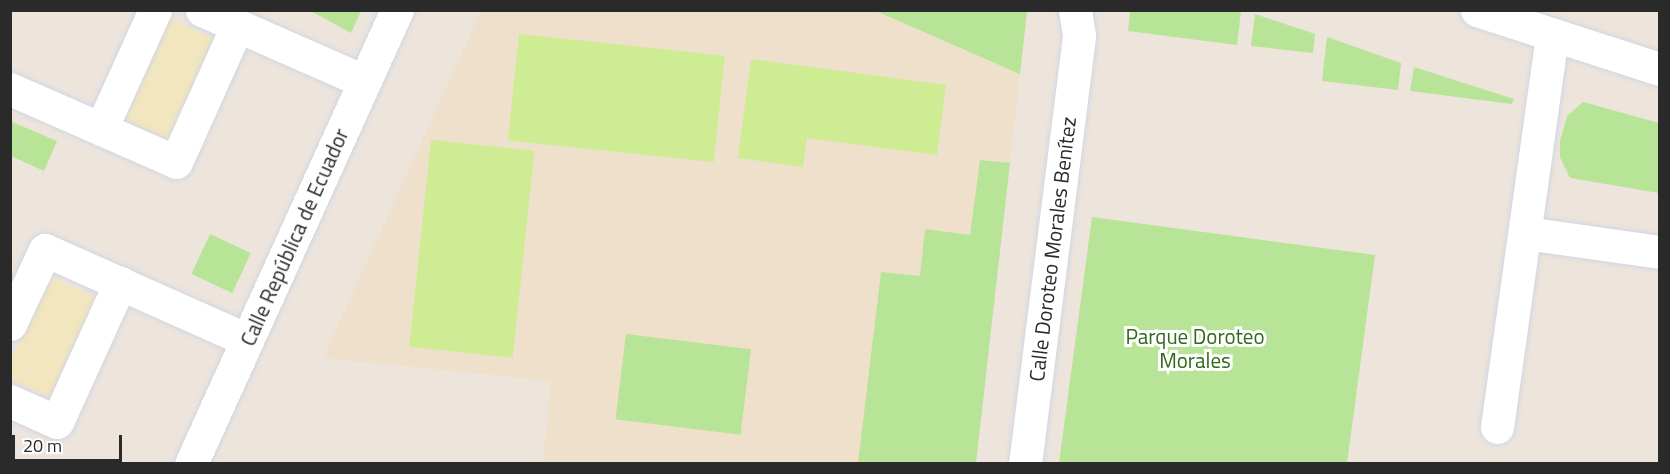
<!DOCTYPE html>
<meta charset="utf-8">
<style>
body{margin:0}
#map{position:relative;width:1670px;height:474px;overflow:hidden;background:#ede4dc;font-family:"Titillium Web",sans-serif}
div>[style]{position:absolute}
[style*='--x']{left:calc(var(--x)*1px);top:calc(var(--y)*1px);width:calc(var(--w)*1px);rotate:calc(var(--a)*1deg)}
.education>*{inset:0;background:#efe0cb}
.green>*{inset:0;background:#b8e497;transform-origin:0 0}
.sand>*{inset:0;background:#f2e6be;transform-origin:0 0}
.pitch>*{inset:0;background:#cdec93;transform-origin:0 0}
.roads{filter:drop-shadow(0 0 2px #d1d6e3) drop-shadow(0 0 2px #d1d6e3)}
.minor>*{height:33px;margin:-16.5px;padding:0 16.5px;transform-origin:16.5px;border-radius:16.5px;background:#fff}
span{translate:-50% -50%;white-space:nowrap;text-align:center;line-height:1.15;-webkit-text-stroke:6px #fff;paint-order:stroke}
.street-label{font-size:21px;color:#2a2a2a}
.park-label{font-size:21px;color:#306919}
.frame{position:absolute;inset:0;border:12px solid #2a2a2a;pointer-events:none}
.scale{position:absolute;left:12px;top:435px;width:110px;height:27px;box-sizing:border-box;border:3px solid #2a2a2a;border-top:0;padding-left:8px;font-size:18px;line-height:21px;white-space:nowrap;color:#2a2a2a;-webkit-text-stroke:4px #fff;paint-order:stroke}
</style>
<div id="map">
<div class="education">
<i style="clip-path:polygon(481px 11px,876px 11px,1020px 74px,976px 463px,543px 463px,551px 381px,323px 358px)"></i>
</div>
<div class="green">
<i style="clip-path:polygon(309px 10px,361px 10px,361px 11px,351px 33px)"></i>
<i style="clip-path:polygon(876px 11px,1027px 11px,1020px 74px)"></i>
<i style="clip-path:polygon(1130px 11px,1241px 11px,1237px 45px,1128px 31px)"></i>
<i style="clip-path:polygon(1255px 14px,1315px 34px,1313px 53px,1251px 46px)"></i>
<i style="clip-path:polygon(1327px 37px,1401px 63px,1398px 90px,1322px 81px)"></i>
<i style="clip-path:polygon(1414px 67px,1514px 99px,1512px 104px,1410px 91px)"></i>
<i style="clip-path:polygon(1583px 102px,1659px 123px,1659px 193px,1570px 178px,1560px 157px,1560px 141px,1567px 116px)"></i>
<i style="clip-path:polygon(12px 122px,57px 141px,44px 171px,11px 156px)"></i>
<i style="clip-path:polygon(980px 160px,1010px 163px,976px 463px,858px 463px,881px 272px,920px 276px,925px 229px,970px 235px)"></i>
<i style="clip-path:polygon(1092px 217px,1375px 255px,1347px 463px,1059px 463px)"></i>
<i style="left:210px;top:234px;width:45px;height:44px;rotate:25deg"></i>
<i style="left:626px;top:334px;width:126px;height:86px;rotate:7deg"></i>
</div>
<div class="sand">
<i style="left:167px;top:18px;width:55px;height:110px;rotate:24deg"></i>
<i style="clip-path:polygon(48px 276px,98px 298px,54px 398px,11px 379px,11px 361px)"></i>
</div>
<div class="pitch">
<i style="left:519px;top:34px;width:207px;height:107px;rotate:6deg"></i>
<i style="clip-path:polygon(751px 59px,946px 85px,937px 155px,807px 138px,803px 167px,738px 158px)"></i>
<i style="left:431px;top:140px;width:104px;height:208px;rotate:6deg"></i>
</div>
<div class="roads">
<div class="minor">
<i style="--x:202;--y:10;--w:177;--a:23.7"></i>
<i style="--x:1477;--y:10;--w:192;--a:17.9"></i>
<i style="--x:10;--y:89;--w:181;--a:23.7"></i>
<i style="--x:176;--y:162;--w:149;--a:-65.8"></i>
<i style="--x:101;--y:129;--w:131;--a:-65.6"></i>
<i style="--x:1525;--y:233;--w:136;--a:8"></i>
<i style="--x:10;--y:324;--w:82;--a:-64.7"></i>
<i style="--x:45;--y:250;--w:221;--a:24"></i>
<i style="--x:10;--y:401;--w:51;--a:24.1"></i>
<i style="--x:57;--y:422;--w:153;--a:-65.6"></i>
<i style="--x:1497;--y:427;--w:396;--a:-82"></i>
<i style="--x:191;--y:464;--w:499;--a:-65.6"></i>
<i style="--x:1025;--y:464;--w:432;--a:-82.8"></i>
<i style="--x:1079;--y:35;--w:25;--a:-99"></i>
</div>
</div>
<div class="street-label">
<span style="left:294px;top:237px;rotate:-66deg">Calle República de Ecuador</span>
<span style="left:1052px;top:249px;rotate:-83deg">Calle Doroteo Morales Benítez</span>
</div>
<div class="park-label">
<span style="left:1195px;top:348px">Parque Doroteo<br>Morales</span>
</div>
<div class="frame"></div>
<div class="scale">20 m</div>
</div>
